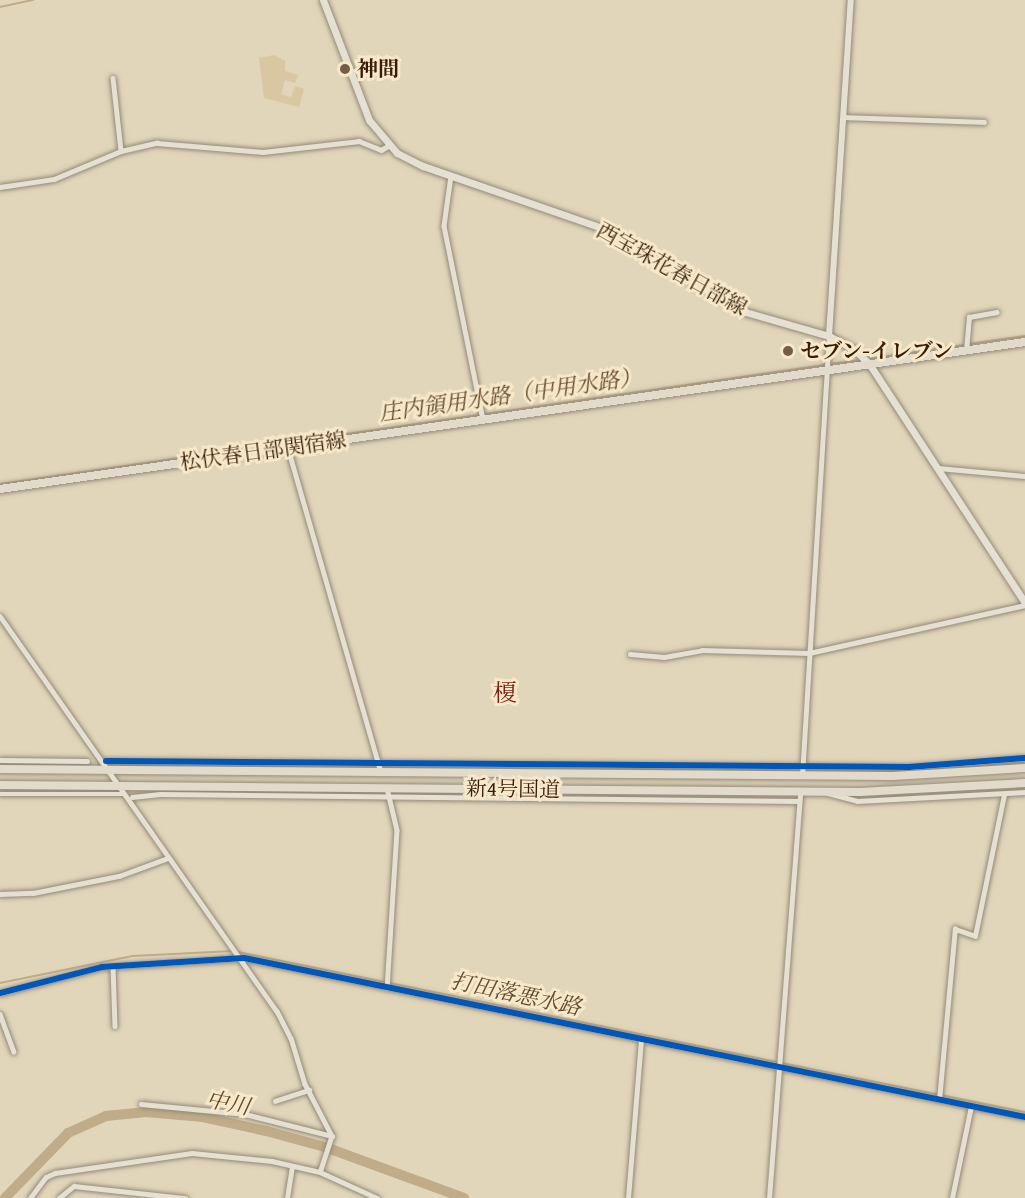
<!DOCTYPE html>
<meta charset="utf-8">
<style>
body{margin:0}
#map{position:relative;width:1025px;height:1198px;overflow:hidden;background:#e1d5ba;font-family:"Gentium Book Plus","Noto Serif JP",serif}
div>[style]{position:absolute}
[style*='--x']{left:calc(var(--x)*1px);top:calc(var(--y)*1px);width:calc(var(--w)*1px);rotate:calc(var(--a)*1deg)}
.green>*{inset:0;background:#d9c7a2}
.stream>*{height:1.5px;margin:-0.75px;padding:0 0.75px;transform-origin:0.75px;border-radius:0.75px;background:#c0ac88}
.river>*{height:10px;margin:-5px;padding:0 5px;transform-origin:5px;border-radius:5px;background:#c0ac88}
.roads{filter:drop-shadow(0 0 2px #948a78) drop-shadow(0 0 2px #948a78)}
.minor>*{height:4.5px;margin:-2.25px;padding:0 2.25px;transform-origin:2.25px;border-radius:2.25px;background:#e6e0d3}
.tertiary>*{height:6px;margin:-3px;padding:0 3px;transform-origin:3px;border-radius:3px;background:#e6e0d3}
.secondary>*{height:7px;margin:-3.5px;padding:0 3.5px;transform-origin:3.5px;border-radius:3.5px;background:#e6e0d3}
.primary>*{height:8px;margin:-4px;padding:0 4px;transform-origin:4px;border-radius:4px;background:#e2dbcb}
.trunk>*{height:8px;margin:-4px;padding:0 4px;transform-origin:4px;border-radius:4px;background:#e2dbcb}
.cycleway>*{height:6px;margin:-3px;padding:0 3px;transform-origin:3px;border-radius:3px;background:#0057b8}
.dots>*{width:16px;height:16px;translate:-50% -50%;box-sizing:border-box;border:3px solid #f6e8c8;border-radius:50%}
span{translate:-50% -50%;white-space:nowrap;text-align:center;line-height:1.15;-webkit-text-stroke:6px #f6e8c8;paint-order:stroke}
.poi-label{font-size:21px;color:#391d08;font-weight:700}
.left{translate:0 -50%;text-align:left}
.street-label{font-size:21px;color:#391d08}
.water-label{font-size:22px;color:#63492d;font-style:italic}
.quarter-label{font-size:24px;color:#7a1f14}
</style>
<div id="map">
<div class="green">
<i style="clip-path:polygon(274px 55px,285px 61px,285px 71px,298px 75px,295px 83px,285px 80px,281px 94px,291px 97px,295px 86px,304px 89px,299px 107px,264px 98px,259px 58px)"></i>
</div>
<div class="stream">
<i style="--x:0;--y:7;--w:34;--a:-12"></i>
<i style="--x:969;--y:344;--w:57;--a:-8.1"></i>
<i style="--x:868;--y:359;--w:97;--a:-8.3"></i>
<i style="--x:829;--y:364;--w:31;--a:-7"></i>
<i style="--x:485;--y:414;--w:343;--a:-8.2"></i>
<i style="--x:0;--y:484;--w:485;--a:-8.2"></i>
<i style="--x:238;--y:952;--w:550;--a:11.53"></i>
<i style="--x:0;--y:983;--w:136;--a:-11.5"></i>
<i style="--x:133;--y:956;--w:100;--a:-2.9"></i>
<i style="--x:782;--y:1063;--w:248;--a:11.4"></i>
</div>
<div class="river">
<i style="--x:5;--y:1198;--w:91;--a:-45.9"></i>
<i style="--x:68;--y:1133;--w:42;--a:-24.1"></i>
<i style="--x:106;--y:1116;--w:40;--a:-5.7"></i>
<i style="--x:146;--y:1112;--w:57;--a:5"></i>
<i style="--x:203;--y:1117;--w:65;--a:12.5"></i>
<i style="--x:266;--y:1131;--w:61;--a:15.2"></i>
<i style="--x:325;--y:1147;--w:148;--a:20.1"></i>
</div>
<div class="roads">
<div class="minor">
<i style="--x:113;--y:78;--w:73;--a:83.7"></i>
<i style="--x:844;--y:117;--w:140;--a:2"></i>
<i style="--x:451;--y:176;--w:50;--a:98"></i>
<i style="--x:444;--y:226;--w:197;--a:78.6"></i>
<i style="--x:0;--y:187;--w:55;--a:-8.4"></i>
<i style="--x:54;--y:179;--w:73;--a:-22.7"></i>
<i style="--x:121;--y:151;--w:37;--a:-13"></i>
<i style="--x:157;--y:143;--w:106;--a:4.9"></i>
<i style="--x:263;--y:152;--w:97;--a:-6.5"></i>
<i style="--x:359;--y:141;--w:24;--a:22"></i>
<i style="--x:381;--y:150;--w:8;--a:-30"></i>
<i style="--x:966;--y:351;--w:34;--a:-85"></i>
<i style="--x:969;--y:317;--w:28;--a:-10"></i>
<i style="--x:288;--y:448;--w:338;--a:74"></i>
<i style="--x:938;--y:468;--w:87;--a:5.3"></i>
<i style="--x:0;--y:616;--w:482;--a:55"></i>
<i style="--x:277;--y:1011;--w:30;--a:63"></i>
<i style="--x:291;--y:1038;--w:48;--a:73.1"></i>
<i style="--x:305;--y:1084;--w:59;--a:62.6"></i>
<i style="--x:332;--y:1136;--w:38;--a:108"></i>
<i style="--x:630;--y:654;--w:34;--a:5"></i>
<i style="--x:664;--y:657;--w:39;--a:-10"></i>
<i style="--x:702;--y:650;--w:107;--a:1.6"></i>
<i style="--x:809;--y:653;--w:221;--a:-12.5"></i>
<i style="--x:0;--y:760;--w:87;--a:0.7"></i>
<i style="--x:106;--y:761;--w:803;--a:0.43"></i>
<i style="--x:909;--y:767;--w:116;--a:-4.4"></i>
<i style="--x:802;--y:776;--w:441;--a:-86.5"></i>
<i style="--x:387;--y:788;--w:43;--a:76.6"></i>
<i style="--x:397;--y:830;--w:158;--a:93.6"></i>
<i style="--x:828;--y:793;--w:30;--a:15"></i>
<i style="--x:857;--y:801;--w:168;--a:-3.1"></i>
<i style="--x:0;--y:794;--w:124;--a:0"></i>
<i style="--x:132;--y:797;--w:28;--a:-6"></i>
<i style="--x:160;--y:794;--w:639;--a:0.63"></i>
<i style="--x:0;--y:894;--w:33;--a:-2"></i>
<i style="--x:33;--y:893;--w:88;--a:-11.2"></i>
<i style="--x:119;--y:876;--w:52;--a:-20.2"></i>
<i style="--x:113;--y:966;--w:60;--a:88.1"></i>
<i style="--x:0;--y:993;--w:105;--a:-14.3"></i>
<i style="--x:102;--y:967;--w:142;--a:-3.6"></i>
<i style="--x:244;--y:958;--w:797;--a:11.51"></i>
<i style="--x:0;--y:1014;--w:40;--a:69.8"></i>
<i style="--x:939;--y:1100;--w:172;--a:-84.7"></i>
<i style="--x:955;--y:929;--w:21;--a:19"></i>
<i style="--x:975;--y:936;--w:144;--a:-78.4"></i>
<i style="--x:275;--y:1101;--w:36;--a:-18"></i>
<i style="--x:141;--y:1104;--w:104;--a:5.5"></i>
<i style="--x:245;--y:1114;--w:90;--a:14.2"></i>
<i style="--x:30;--y:1198;--w:26;--a:-53"></i>
<i style="--x:46;--y:1177;--w:10;--a:-24"></i>
<i style="--x:55;--y:1173;--w:138;--a:-8.3"></i>
<i style="--x:192;--y:1153;--w:80;--a:5.7"></i>
<i style="--x:272;--y:1161;--w:49;--a:12.9"></i>
<i style="--x:320;--y:1172;--w:63;--a:24.5"></i>
<i style="--x:59;--y:1198;--w:19;--a:-39"></i>
<i style="--x:74;--y:1186;--w:112;--a:6.2"></i>
<i style="--x:287;--y:1198;--w:32;--a:-81"></i>
<i style="--x:628;--y:1198;--w:159;--a:-85.3"></i>
<i style="--x:769;--y:1198;--w:407;--a:-85.6"></i>
<i style="--x:952;--y:1198;--w:94;--a:-78.3"></i>
</div>
<div class="tertiary">
<i style="--x:829;--y:336;--w:337;--a:-86.3"></i>
</div>
<div class="secondary">
<i style="--x:323;--y:0;--w:129;--a:69"></i>
<i style="--x:369;--y:120;--w:43;--a:49.7"></i>
<i style="--x:397;--y:153;--w:29;--a:27"></i>
<i style="--x:423;--y:166;--w:193;--a:19.1"></i>
<i style="--x:605;--y:229;--w:160;--a:30.9"></i>
<i style="--x:742;--y:311;--w:91;--a:16"></i>
<i style="--x:829;--y:336;--w:30;--a:28"></i>
<i style="--x:855;--y:350;--w:21;--a:45"></i>
<i style="--x:870;--y:365;--w:284;--a:56.9"></i>
</div>
<div class="primary">
<i style="--x:0;--y:489;--w:1035;--a:-8.16"></i>
</div>
<div class="trunk">
<i style="--x:0;--y:769;--w:893;--a:0.45"></i>
<i style="--x:893;--y:776;--w:132;--a:-3.5"></i>
<i style="--x:0;--y:785;--w:860;--a:0.47"></i>
<i style="--x:860;--y:792;--w:165;--a:-3.1"></i>
</div>
</div>
<div class="cycleway">
<i style="--x:106;--y:761;--w:803;--a:0.43"></i>
<i style="--x:909;--y:767;--w:116;--a:-4.4"></i>
<i style="--x:0;--y:993;--w:105;--a:-14.3"></i>
<i style="--x:102;--y:967;--w:142;--a:-3.6"></i>
<i style="--x:244;--y:958;--w:797;--a:11.51"></i>
</div>
<div class="dots">
<i style="left:345px;top:69px;background:#745d46"></i>
<i style="left:788px;top:351px;background:#745d46"></i>
</div>
<div class="poi-label">
<span class="left" style="left:357px;top:69px">神間</span>
<span class="left" style="left:800px;top:351px">セブン-イレブン</span>
</div>
<div class="street-label">
<span style="left:672px;top:269px;rotate:29deg">西宝珠花春日部線</span>
<span style="left:263px;top:451px;rotate:-8deg">松伏春日部関宿線</span>
<span style="left:513px;top:789px;rotate:1deg">新4号国道</span>
</div>
<div class="water-label">
<span style="left:510px;top:395px;rotate:-8deg">庄内領用水路（中用水路）</span>
<span style="left:516px;top:994px;rotate:12deg">打田落悪水路</span>
<span style="left:228px;top:1103px;rotate:11deg">中川</span>
</div>
<div class="quarter-label">
<span style="left:505px;top:693px">榎</span>
</div>
</div>
